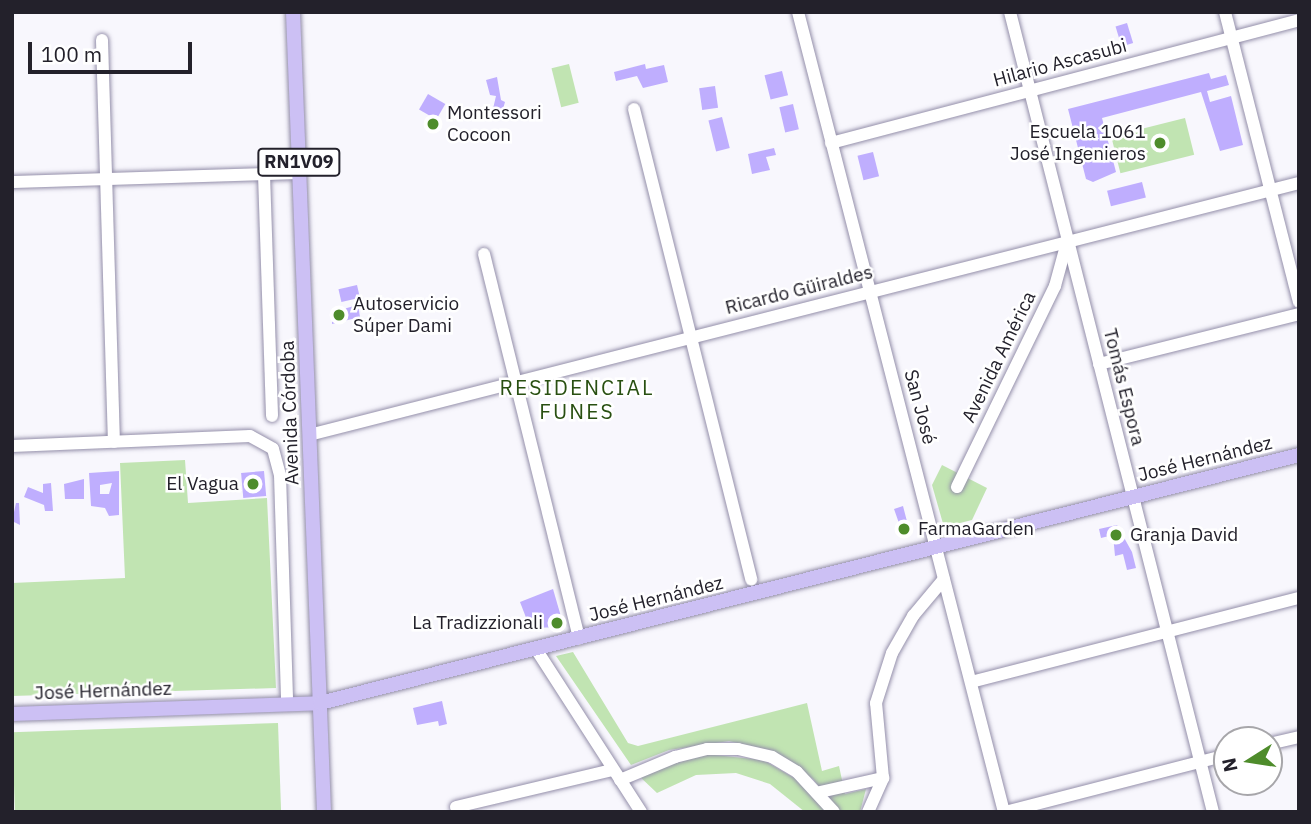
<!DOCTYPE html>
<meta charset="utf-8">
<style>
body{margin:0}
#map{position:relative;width:1311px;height:824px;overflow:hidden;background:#f8f7fd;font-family:"IBM Plex Sans",sans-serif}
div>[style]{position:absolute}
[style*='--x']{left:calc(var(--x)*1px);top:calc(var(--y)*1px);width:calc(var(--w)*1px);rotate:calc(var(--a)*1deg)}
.green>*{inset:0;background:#c1e4b2;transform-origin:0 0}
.building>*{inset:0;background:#bfaefe;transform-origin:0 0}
.roads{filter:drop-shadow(0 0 2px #948faa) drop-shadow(0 0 2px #948faa)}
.minor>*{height:12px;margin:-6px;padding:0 6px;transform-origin:6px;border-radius:6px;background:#fff}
.major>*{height:14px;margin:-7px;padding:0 7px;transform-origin:7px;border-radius:7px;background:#ccc0f4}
.dots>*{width:19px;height:19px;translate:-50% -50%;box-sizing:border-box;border:4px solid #fff;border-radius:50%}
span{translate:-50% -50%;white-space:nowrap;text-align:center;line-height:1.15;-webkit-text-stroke:5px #fff;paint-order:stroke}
.shield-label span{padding:2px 5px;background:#fff;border:2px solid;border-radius:5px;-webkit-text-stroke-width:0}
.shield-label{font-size:18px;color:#23212b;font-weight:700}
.street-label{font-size:19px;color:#23212b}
.poi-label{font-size:19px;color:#23212b}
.left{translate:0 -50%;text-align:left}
.right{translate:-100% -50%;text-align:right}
.neighbourhood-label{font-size:21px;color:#284f11;letter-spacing:2px}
.frame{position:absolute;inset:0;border:14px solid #23212b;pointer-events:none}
.north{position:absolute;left:1213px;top:726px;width:70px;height:70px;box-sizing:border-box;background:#fff;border:2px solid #a7a6aa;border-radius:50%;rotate:258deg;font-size:19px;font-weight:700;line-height:28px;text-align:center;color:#23212b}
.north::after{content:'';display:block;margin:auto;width:24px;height:32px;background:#4e8c2b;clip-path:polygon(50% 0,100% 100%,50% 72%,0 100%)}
.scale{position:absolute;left:28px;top:42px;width:164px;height:32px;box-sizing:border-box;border:4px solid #23212b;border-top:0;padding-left:9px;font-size:21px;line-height:24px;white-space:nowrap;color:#23212b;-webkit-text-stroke:5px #fff;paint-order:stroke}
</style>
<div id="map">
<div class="green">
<i style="left:569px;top:64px;width:40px;height:18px;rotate:76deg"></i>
<i style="left:1185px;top:118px;width:38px;height:76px;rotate:76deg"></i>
<i style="clip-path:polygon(185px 460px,188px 503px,267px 498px,276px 688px,12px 696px,12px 583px,125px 578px,120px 463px)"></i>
<i style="clip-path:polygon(942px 465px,987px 488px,972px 520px,944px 527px,932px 485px)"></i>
<i style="clip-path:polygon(573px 652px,628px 743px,638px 746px,807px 703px,822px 771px,839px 766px,845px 794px,866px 789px,860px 812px,840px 812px,813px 779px,771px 751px,729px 741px,669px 750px,631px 765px,556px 656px)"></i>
<i style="left:278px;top:723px;width:89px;height:266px;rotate:88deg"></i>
<i style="clip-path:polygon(705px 754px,763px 760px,796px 779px,828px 812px,805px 812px,770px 784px,736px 773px,696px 775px,657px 793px,638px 775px)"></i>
</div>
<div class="building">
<i style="left:1127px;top:23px;width:21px;height:12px;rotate:73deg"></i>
<i style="clip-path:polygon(645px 64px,646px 69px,664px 65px,668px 82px,643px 88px,637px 76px,616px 81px,614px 72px)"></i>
<i style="left:782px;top:71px;width:25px;height:18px;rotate:76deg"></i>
<i style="clip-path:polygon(1209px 73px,1211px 79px,1226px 75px,1229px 85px,1207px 91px,1210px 102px,1231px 96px,1243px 145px,1220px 151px,1201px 92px,1102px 118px,1116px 172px,1093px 182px,1086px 179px,1068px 109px)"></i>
<i style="clip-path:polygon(497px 77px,501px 100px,505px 102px,501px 116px,492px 113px,496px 96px,490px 95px,486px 80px)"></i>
<i style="left:715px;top:86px;width:22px;height:16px;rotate:82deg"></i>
<i style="left:428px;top:94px;width:20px;height:18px;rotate:30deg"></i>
<i style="left:793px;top:104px;width:26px;height:14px;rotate:77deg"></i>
<i style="left:722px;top:117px;width:32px;height:14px;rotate:76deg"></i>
<i style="clip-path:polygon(774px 148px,776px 155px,766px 157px,770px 170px,752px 174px,748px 154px)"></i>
<i style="left:873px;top:152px;width:25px;height:16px;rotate:76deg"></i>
<i style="left:1142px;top:182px;width:16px;height:36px;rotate:76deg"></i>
<i style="left:357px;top:285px;width:13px;height:19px;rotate:77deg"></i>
<i style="clip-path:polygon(358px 305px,360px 317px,332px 324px,332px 312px)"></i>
<i style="clip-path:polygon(evenodd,119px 471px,119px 515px,109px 516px,105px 508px,91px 506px,89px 473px,119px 471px,112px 483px,109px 494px,100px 494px,100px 485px,112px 483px)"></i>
<i style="left:264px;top:471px;width:25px;height:23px;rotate:85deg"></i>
<i style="clip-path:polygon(84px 479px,84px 499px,65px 499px,64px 484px)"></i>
<i style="clip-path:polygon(51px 483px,53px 511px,45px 511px,44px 505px,24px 497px,28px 487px,43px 493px,43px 484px)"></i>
<i style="clip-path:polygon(16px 503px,19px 503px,20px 525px,12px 521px)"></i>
<i style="clip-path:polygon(903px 506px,910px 533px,898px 536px,897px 530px,901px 529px,894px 509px)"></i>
<i style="clip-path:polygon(1117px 525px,1132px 552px,1136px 568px,1127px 570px,1123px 554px,1115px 556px,1113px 535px,1101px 538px,1099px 529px)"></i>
<i style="clip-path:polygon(553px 589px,564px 627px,530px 628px,520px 602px)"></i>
<i style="clip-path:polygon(442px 701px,447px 724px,439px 726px,438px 721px,417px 725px,413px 708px)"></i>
</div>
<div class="roads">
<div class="minor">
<i style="--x:798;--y:12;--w:826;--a:75.56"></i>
<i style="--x:1010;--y:12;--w:825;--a:75.76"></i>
<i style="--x:1225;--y:12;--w:299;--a:75.7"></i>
<i style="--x:102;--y:40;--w:402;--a:88.3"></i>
<i style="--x:634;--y:109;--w:485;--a:76"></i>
<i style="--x:831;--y:143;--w:484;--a:-14.7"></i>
<i style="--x:264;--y:174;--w:242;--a:88.1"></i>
<i style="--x:12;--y:182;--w:288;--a:-1.8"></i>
<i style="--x:484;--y:254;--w:396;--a:76.1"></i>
<i style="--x:1099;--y:364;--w:206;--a:-14"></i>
<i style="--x:309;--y:435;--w:1022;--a:-14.28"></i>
<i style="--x:12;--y:446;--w:238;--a:-2.4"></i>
<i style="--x:250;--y:436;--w:26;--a:29"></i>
<i style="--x:273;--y:449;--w:27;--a:75"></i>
<i style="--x:280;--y:475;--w:229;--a:88.2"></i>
<i style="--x:957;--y:487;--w:224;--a:-64"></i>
<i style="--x:1055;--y:286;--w:46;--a:-74.7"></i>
<i style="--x:536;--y:649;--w:194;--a:57.2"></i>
<i style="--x:971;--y:682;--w:339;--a:-14.4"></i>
<i style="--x:1269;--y:744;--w:31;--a:-13"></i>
<i style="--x:620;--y:780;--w:60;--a:-22.7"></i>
<i style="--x:675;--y:757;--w:33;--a:-14"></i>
<i style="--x:707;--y:749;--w:31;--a:0"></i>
<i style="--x:738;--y:749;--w:35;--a:13"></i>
<i style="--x:772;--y:757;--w:29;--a:31"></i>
<i style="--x:797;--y:772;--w:54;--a:47.2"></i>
<i style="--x:820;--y:792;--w:65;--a:-12.5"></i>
<i style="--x:456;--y:807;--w:161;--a:-13.3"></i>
<i style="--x:868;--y:812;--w:37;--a:-66"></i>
<i style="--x:883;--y:778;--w:75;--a:-95.3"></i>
<i style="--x:876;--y:703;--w:52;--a:-72.3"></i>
<i style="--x:892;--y:653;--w:43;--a:-60.4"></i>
<i style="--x:913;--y:616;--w:48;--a:-50"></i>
<i style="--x:1005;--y:812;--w:229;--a:-14.4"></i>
</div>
<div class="major">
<i style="--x:293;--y:12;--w:801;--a:87.78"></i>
<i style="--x:12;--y:714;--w:308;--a:-2"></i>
<i style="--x:320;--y:703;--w:1010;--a:-14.22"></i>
</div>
</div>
<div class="dots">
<i style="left:433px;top:124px;background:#4e8c2b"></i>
<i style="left:1160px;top:143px;background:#4e8c2b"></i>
<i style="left:339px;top:315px;background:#4e8c2b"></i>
<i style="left:253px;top:484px;background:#4e8c2b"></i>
<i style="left:904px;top:529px;background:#4e8c2b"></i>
<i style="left:1116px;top:535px;background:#4e8c2b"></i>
<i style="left:557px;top:623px;background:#4e8c2b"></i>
</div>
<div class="shield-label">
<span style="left:299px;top:162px">RN1V09</span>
</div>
<div class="street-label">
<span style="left:1060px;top:63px;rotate:-15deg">Hilario Ascasubi</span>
<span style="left:799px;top:290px;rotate:-14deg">Ricardo Güiraldes</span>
<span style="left:999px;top:357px;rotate:-64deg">Avenida América</span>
<span style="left:1124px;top:387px;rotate:76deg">Tomás Espora</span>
<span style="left:920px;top:407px;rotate:75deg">San José</span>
<span style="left:290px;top:413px;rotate:-92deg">Avenida Córdoba</span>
<span style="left:1205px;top:459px;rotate:-14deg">José Hernández</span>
<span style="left:656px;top:599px;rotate:-14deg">José Hernández</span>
<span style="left:103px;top:691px;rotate:-2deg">José Hernández</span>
</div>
<div class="poi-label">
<span class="left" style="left:447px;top:124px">Montessori<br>Cocoon</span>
<span class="right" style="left:1146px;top:143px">Escuela 1061<br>José Ingenieros</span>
<span class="left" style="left:353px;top:315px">Autoservicio<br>Súper Dami</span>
<span class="right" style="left:239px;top:484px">El Vagua</span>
<span class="left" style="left:918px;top:529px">FarmaGarden</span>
<span class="left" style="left:1130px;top:535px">Granja David</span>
<span class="right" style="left:543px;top:623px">La Tradizzionali</span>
</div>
<div class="neighbourhood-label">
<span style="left:577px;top:399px">RESIDENCIAL<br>FUNES</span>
</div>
<div class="frame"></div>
<div class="north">N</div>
<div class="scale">100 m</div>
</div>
